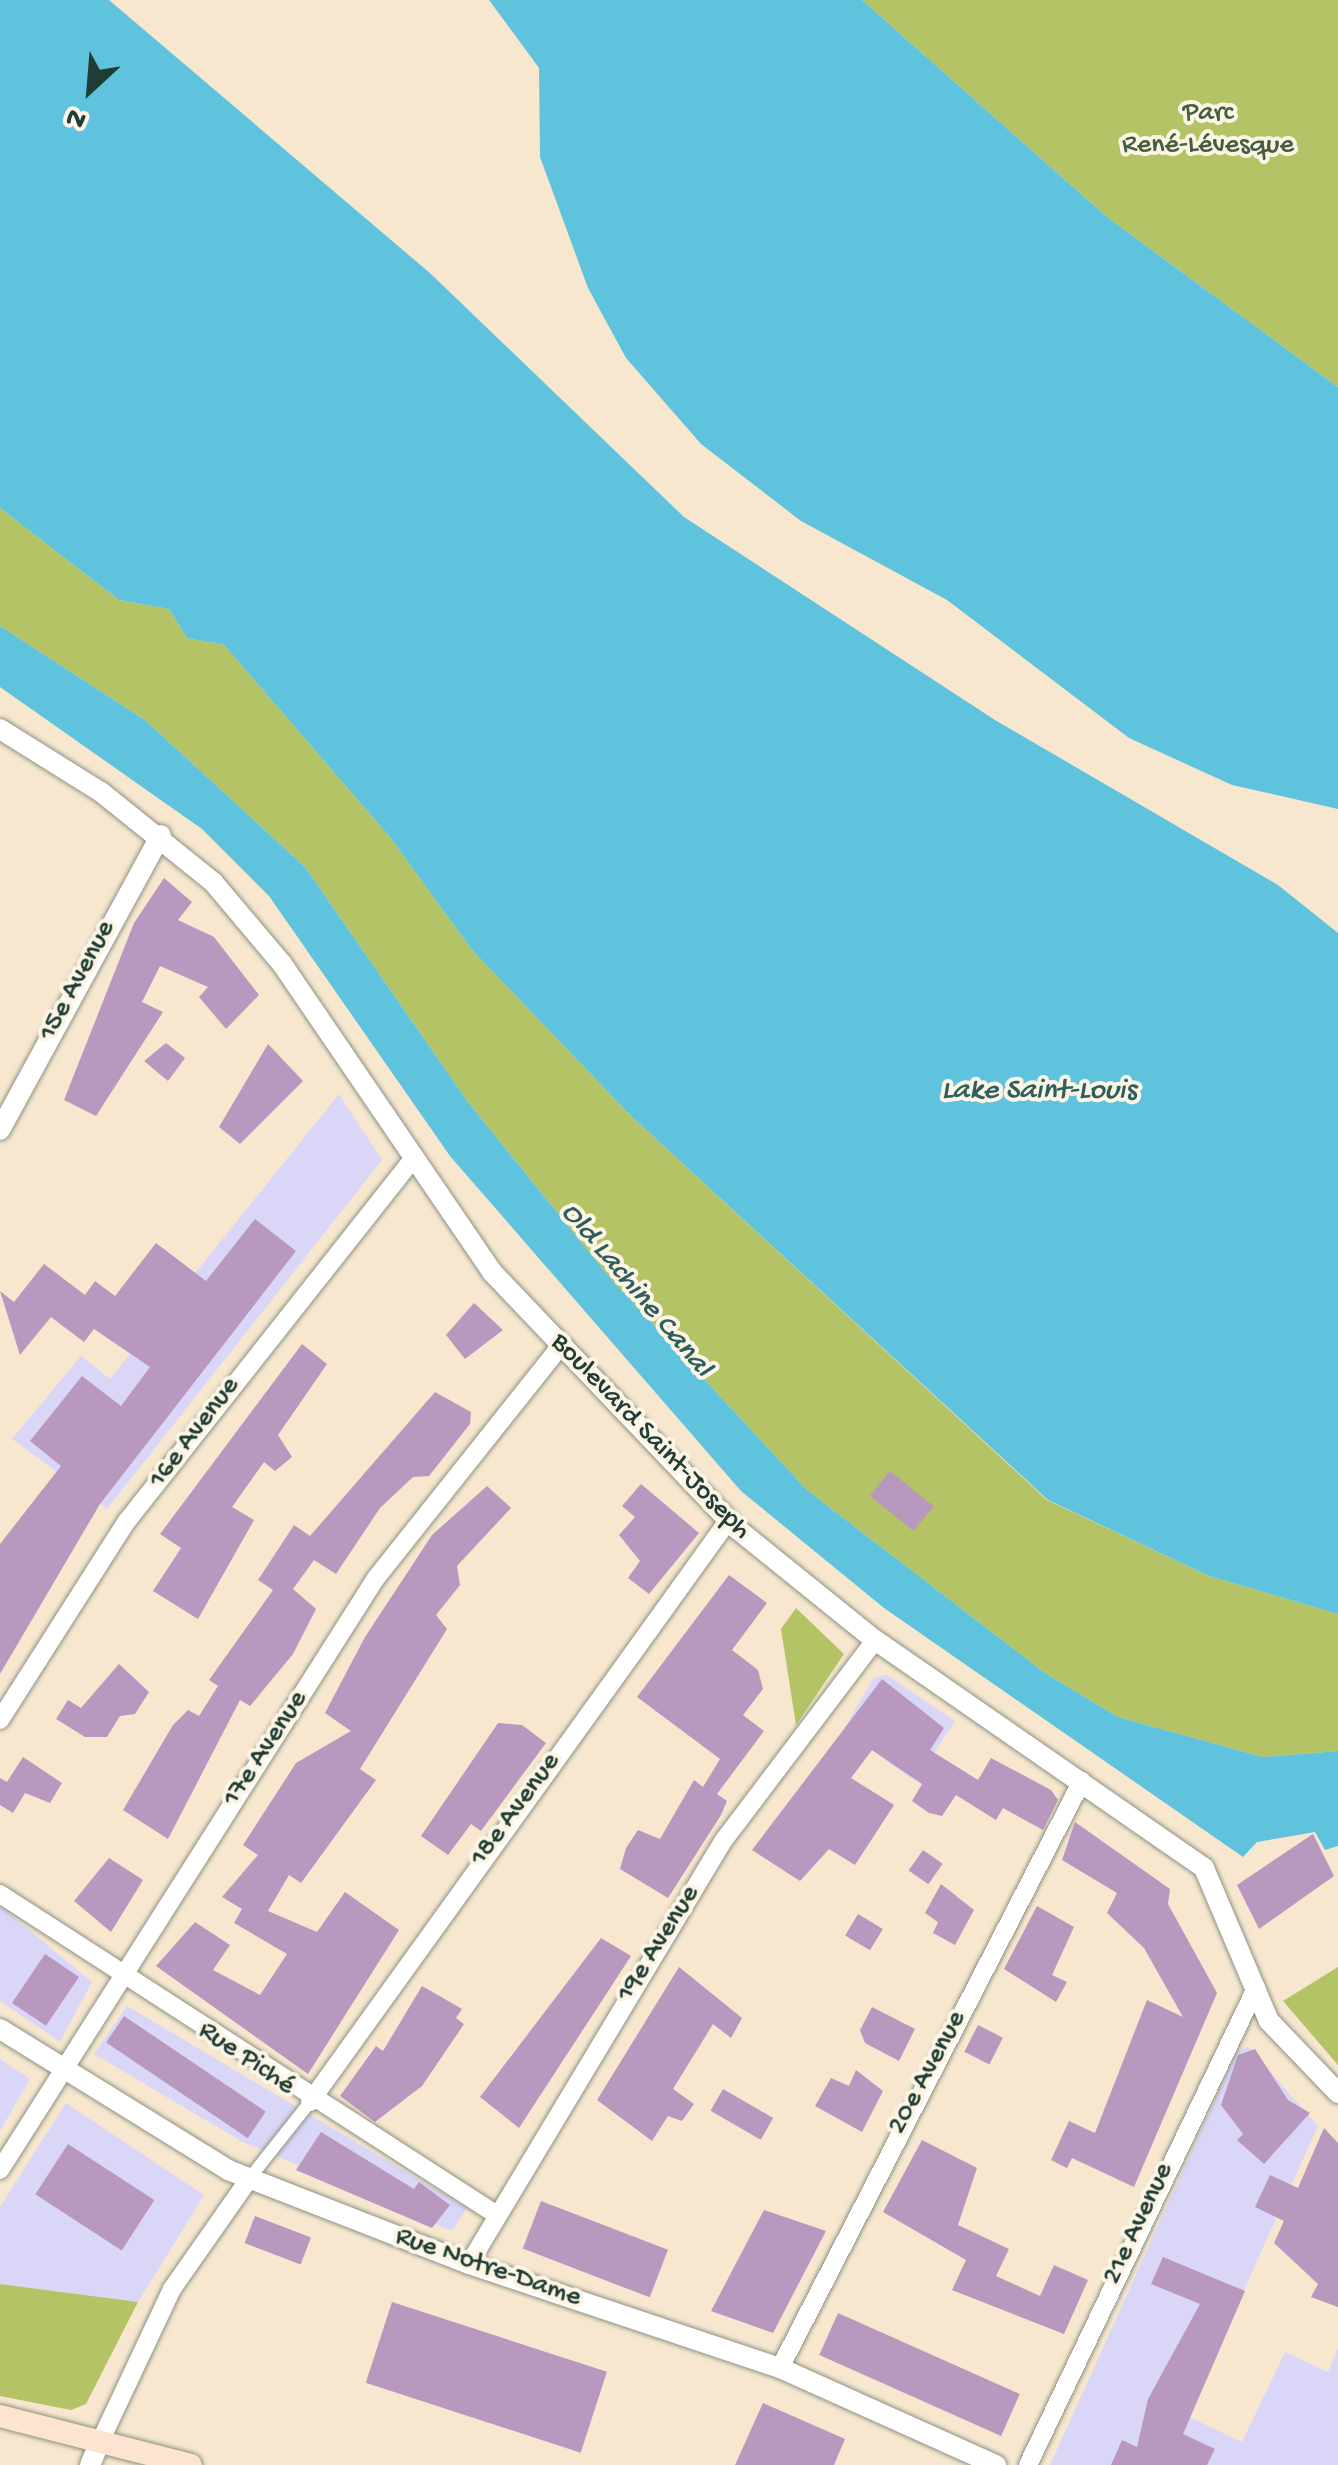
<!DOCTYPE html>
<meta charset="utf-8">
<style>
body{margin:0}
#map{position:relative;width:1338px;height:2465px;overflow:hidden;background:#f7e7cf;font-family:"Gochi Hand",sans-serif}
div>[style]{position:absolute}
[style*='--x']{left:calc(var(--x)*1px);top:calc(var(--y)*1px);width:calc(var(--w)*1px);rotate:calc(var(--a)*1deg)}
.built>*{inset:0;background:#dad6f7}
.green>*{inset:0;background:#b4c365}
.water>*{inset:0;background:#5fc3dd}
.building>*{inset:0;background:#b898be;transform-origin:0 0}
.roads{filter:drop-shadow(0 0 2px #8b9282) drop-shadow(0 0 2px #8b9282)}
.pedestrian>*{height:12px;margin:-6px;padding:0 6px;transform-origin:6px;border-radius:6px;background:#fff}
.minor>*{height:18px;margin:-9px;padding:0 9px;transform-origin:9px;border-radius:9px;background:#fff}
.tertiary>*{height:20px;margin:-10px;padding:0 10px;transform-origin:10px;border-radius:10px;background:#fff}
.secondary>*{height:22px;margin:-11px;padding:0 11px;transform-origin:11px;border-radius:11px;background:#fde4d1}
span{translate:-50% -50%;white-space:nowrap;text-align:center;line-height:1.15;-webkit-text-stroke:8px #fcf5e5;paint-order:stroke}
.park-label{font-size:28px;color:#445e40}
.street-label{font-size:28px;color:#1f3d34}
.water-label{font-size:30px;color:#2f5e5e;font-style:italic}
.north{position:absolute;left:40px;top:40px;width:100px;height:100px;-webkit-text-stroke:8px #fcf5e5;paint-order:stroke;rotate:206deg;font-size:28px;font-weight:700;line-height:40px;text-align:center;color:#1f3d34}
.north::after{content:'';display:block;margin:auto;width:35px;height:45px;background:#1f3d34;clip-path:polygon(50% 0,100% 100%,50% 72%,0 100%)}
</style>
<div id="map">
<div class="built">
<i style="clip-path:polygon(339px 1094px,382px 1160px,107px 1509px,12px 1439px,81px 1356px,110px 1379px)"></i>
<i style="clip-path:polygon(887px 1675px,955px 1721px,915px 1781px,843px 1730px,874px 1678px)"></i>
<i style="clip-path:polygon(0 1906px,92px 1982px,60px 2042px,0 2001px)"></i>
<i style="clip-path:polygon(127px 2006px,467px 2208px,452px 2231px,241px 2141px,94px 2054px)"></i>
<i style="clip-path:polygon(1248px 2047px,1318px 2126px,1187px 2416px,1242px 2442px,1285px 2352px,1328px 2372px,1338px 2348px,1338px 2465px,1050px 2465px,1237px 2051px)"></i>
<i style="clip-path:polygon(0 2059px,30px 2079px,0 2131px)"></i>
<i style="clip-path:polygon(66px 2103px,204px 2195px,138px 2302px,0 2284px,0 2207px)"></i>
</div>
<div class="green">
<i style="clip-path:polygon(862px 0,1338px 0,1338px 387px,1107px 217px)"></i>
<i style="clip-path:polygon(0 508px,119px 600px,169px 609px,187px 638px,224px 645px,389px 836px,472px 950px,630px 1115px,1047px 1500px,1209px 1576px,1338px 1614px,1338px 1751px,1263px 1757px,1118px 1717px,1045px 1673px,807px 1490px,610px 1278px,468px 1102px,305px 867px,145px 720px,0 626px)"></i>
<i style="clip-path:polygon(796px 1608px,844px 1654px,796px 1725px,781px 1629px)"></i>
<i style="clip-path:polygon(1338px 1967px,1338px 2065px,1283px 2001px)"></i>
<i style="clip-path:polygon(0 2284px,138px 2302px,86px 2404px,71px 2410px,0 2396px)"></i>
</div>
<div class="water">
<i style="clip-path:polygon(0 0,109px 0,431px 274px,684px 517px,995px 720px,1278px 885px,1338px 933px,1338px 1614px,1209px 1576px,1048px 1500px,630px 1115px,472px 950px,389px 836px,224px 645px,187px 638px,169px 609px,119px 600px,0 508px)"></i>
<i style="clip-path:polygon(489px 0,862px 0,1107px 217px,1338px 387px,1338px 809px,1232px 785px,1129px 738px,947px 600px,801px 521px,701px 444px,626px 358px,588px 288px,540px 157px,539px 68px)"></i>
<i style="clip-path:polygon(0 626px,145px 720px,305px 867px,468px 1102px,610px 1278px,807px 1490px,1045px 1673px,1118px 1717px,1263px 1757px,1338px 1751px,1338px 1846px,1325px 1850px,1315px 1832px,1257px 1842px,1243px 1857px,884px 1608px,741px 1491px,450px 1156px,269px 896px,202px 829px,0 687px)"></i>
</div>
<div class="building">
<i style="clip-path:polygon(164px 878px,192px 902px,178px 920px,214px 937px,259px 995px,226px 1029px,199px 997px,208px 987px,160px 966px,142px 1002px,163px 1012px,96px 1116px,64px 1100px,134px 923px)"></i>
<i style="clip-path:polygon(166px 1043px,185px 1058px,168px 1081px,144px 1061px)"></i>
<i style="clip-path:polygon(268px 1044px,303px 1081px,240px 1144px,219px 1127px)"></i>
<i style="clip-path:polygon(255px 1219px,296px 1251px,100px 1504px,0 1674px,0 1544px,61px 1466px,30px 1441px,82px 1376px,121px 1406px,150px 1367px,94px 1329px,84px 1342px,51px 1317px,20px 1355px,0 1291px,14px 1302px,44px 1264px,85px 1295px,95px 1281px,115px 1296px,156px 1243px,206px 1281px)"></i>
<i style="clip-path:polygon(474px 1303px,503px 1330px,465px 1359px,446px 1335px)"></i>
<i style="clip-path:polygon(302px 1344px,327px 1364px,278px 1435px,292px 1457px,275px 1471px,264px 1462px,232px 1507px,254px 1520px,198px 1619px,153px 1591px,181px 1548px,160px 1534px)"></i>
<i style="clip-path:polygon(435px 1392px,471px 1412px,470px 1424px,429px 1476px,413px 1477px,380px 1508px,336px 1574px,314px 1560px,293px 1589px,316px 1609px,293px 1654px,250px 1706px,240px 1700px,168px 1839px,123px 1810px,173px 1725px,188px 1710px,199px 1716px,218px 1686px,209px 1680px,273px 1590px,258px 1580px,294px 1525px,310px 1536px)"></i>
<i style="left:890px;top:1471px;width:56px;height:32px;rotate:39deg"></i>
<i style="clip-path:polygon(641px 1484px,699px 1533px,649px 1594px,628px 1578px,640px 1561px,619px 1535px,635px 1517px,622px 1506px)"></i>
<i style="clip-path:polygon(487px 1486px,511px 1508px,457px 1566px,460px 1585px,436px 1615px,447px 1629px,360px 1769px,376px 1780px,301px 1883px,289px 1875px,268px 1911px,317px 1932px,345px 1892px,399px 1930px,308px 2074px,156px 1966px,195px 1922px,230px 1945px,213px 1970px,260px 1995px,287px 1954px,234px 1923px,242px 1909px,222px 1897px,258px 1855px,243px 1845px,296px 1763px,351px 1731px,325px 1713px,365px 1637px,432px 1535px)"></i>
<i style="clip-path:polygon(729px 1575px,767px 1603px,732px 1650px,758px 1670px,763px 1689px,743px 1715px,764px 1731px,717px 1794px,727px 1801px,721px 1815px,668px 1898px,620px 1869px,626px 1848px,638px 1830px,660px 1839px,694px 1780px,703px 1787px,720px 1759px,637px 1697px)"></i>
<i style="clip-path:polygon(119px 1664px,149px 1692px,135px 1714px,120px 1716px,107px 1737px,85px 1737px,56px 1719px,68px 1700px,81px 1708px)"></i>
<i style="clip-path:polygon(882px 1679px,944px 1728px,930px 1750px,978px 1780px,991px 1758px,1051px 1790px,1058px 1800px,1043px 1830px,1003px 1808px,996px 1820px,956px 1795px,942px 1816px,929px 1813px,912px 1801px,922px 1784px,872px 1750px,851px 1778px,894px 1805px,855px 1865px,829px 1849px,800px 1881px,752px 1850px)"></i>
<i style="clip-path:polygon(498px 1723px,522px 1725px,546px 1743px,481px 1831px,471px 1824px,448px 1855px,421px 1836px)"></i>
<i style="clip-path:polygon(23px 1757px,62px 1783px,50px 1803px,25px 1793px,13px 1813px,0 1805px,0 1778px,7px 1782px)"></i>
<i style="clip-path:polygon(1075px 1822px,1170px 1889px,1168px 1904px,1217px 1993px,1134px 2187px,1072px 2158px,1067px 2168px,1051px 2160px,1069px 2121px,1095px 2133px,1147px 2000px,1183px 2017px,1144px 1948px,1107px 1913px,1117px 1893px,1062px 1860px)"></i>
<i style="clip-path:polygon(1313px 1834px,1334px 1876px,1259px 1929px,1237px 1885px)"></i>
<i style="left:923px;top:1850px;width:24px;height:25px;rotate:35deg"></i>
<i style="clip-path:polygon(109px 1858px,143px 1880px,111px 1932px,74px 1901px)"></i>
<i style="clip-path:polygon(941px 1884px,974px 1910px,955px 1945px,933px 1933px,938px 1922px,925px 1913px)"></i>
<i style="clip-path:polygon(1037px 1906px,1074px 1927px,1052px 1975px,1067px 1982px,1056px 2002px,1004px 1969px)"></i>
<i style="left:858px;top:1914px;width:29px;height:25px;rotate:31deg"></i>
<i style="clip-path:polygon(601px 1938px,631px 1956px,519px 2128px,480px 2097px)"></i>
<i style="left:45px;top:1954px;width:41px;height:59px;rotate:34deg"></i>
<i style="clip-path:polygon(679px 1967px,742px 2018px,731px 2038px,713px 2024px,673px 2089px,694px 2104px,682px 2121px,668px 2116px,652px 2141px,597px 2100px)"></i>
<i style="clip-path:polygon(422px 1986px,462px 2009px,456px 2018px,464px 2024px,422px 2086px,375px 2122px,340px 2096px,376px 2046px,383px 2051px)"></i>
<i style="clip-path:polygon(872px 2007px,915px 2029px,899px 2061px,865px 2043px,860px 2030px)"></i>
<i style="left:124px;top:2016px;width:171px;height:32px;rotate:34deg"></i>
<i style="left:978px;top:2025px;width:28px;height:30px;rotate:27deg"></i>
<i style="clip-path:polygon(1255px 2049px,1288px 2100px,1310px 2113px,1264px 2164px,1237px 2140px,1243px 2134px,1221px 2105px,1238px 2055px)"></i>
<i style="clip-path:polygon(856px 2070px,883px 2091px,862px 2132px,815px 2106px,831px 2078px,849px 2086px)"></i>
<i style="left:723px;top:2089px;width:58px;height:25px;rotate:30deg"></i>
<i style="clip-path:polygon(1324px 2128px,1338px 2143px,1338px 2307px,1311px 2297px,1318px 2284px,1274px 2243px,1284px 2221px,1255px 2207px,1270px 2175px,1298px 2188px)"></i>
<i style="clip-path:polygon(321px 2132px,414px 2189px,419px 2182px,450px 2205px,432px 2228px,296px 2170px)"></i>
<i style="clip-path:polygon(922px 2140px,977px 2168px,958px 2225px,1009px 2249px,996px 2276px,1040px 2296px,1054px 2265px,1088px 2280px,1064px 2334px,952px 2290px,966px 2260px,883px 2212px)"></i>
<i style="left:68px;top:2144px;width:103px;height:60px;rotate:33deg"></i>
<i style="left:541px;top:2201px;width:136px;height:51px;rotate:21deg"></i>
<i style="clip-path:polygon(764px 2210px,826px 2231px,773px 2333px,711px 2311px)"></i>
<i style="left:255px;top:2216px;width:60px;height:29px;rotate:21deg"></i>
<i style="clip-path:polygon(1163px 2257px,1245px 2291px,1183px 2434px,1215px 2449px,1207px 2465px,1111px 2465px,1122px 2440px,1137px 2447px,1148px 2399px,1200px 2304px,1151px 2284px)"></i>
<i style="left:392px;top:2302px;width:226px;height:85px;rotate:18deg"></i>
<i style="left:838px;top:2313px;width:199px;height:46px;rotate:24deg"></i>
<i style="clip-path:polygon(763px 2403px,845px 2439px,834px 2465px,735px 2465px)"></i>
</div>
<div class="roads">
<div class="pedestrian">
<i style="--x:249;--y:2179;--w:98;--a:-51.6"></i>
</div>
<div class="minor">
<i style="--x:0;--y:1720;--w:236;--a:-57.5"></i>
<i style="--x:127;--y:1521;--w:459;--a:-51.7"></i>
<i style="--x:0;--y:1894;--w:592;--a:32.86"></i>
<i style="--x:310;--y:2102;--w:716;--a:-54.27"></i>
<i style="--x:0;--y:2170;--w:701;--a:-57.58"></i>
<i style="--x:376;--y:1578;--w:295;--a:-51.5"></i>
<i style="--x:469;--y:2264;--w:495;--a:-59"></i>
<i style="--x:724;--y:1840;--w:251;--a:-52.9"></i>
<i style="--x:780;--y:2368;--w:660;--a:-62.78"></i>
<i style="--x:100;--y:2442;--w:169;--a:-64.8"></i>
<i style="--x:172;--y:2289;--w:134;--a:-55"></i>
<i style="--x:1028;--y:2465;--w:529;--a:-64.45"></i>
</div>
<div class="tertiary">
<i style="--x:0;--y:729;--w:119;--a:32"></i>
<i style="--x:101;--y:792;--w:144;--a:38.8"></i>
<i style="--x:213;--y:882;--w:107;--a:49.9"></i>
<i style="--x:282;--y:964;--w:373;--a:55.7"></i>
<i style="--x:492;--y:1272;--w:354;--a:46.4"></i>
<i style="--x:736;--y:1528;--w:179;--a:38.9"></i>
<i style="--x:875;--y:1640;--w:400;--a:34.7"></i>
<i style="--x:1204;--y:1868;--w:166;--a:67"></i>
<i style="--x:1269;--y:2021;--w:100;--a:46.2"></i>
<i style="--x:0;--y:1130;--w:336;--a:-61.4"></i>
<i style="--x:0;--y:2029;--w:268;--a:31.7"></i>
<i style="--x:228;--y:2170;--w:259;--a:21.3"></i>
<i style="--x:469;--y:2264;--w:328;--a:18.5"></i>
<i style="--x:780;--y:2368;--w:237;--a:24.2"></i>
<i style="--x:90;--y:2465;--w:25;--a:-67"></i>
</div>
<div class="secondary">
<i style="--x:0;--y:2416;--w:197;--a:14.4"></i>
</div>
</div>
<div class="park-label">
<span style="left:1208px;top:130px">Parc<br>René-Lévesque</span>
</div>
<div class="street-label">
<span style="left:78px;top:981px;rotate:-62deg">15e Avenue</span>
<span style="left:195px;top:1433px;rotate:-53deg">16e Avenue</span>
<span style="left:650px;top:1437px;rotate:46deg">Boulevard Saint-Joseph</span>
<span style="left:266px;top:1749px;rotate:-57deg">17e Avenue</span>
<span style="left:516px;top:1810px;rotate:-54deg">18e Avenue</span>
<span style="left:659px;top:1944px;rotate:-58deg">19e Avenue</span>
<span style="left:246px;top:2059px;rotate:34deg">Rue Piché</span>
<span style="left:928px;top:2073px;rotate:-62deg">20e Avenue</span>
<span style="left:1139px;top:2224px;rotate:-65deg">21e Avenue</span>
<span style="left:488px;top:2268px;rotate:19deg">Rue Notre-Dame</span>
</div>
<div class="water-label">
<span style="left:1039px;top:1092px">Lake Saint-Louis</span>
<span style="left:635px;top:1291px;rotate:50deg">Old Lachine Canal</span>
</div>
<div class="north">N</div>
</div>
